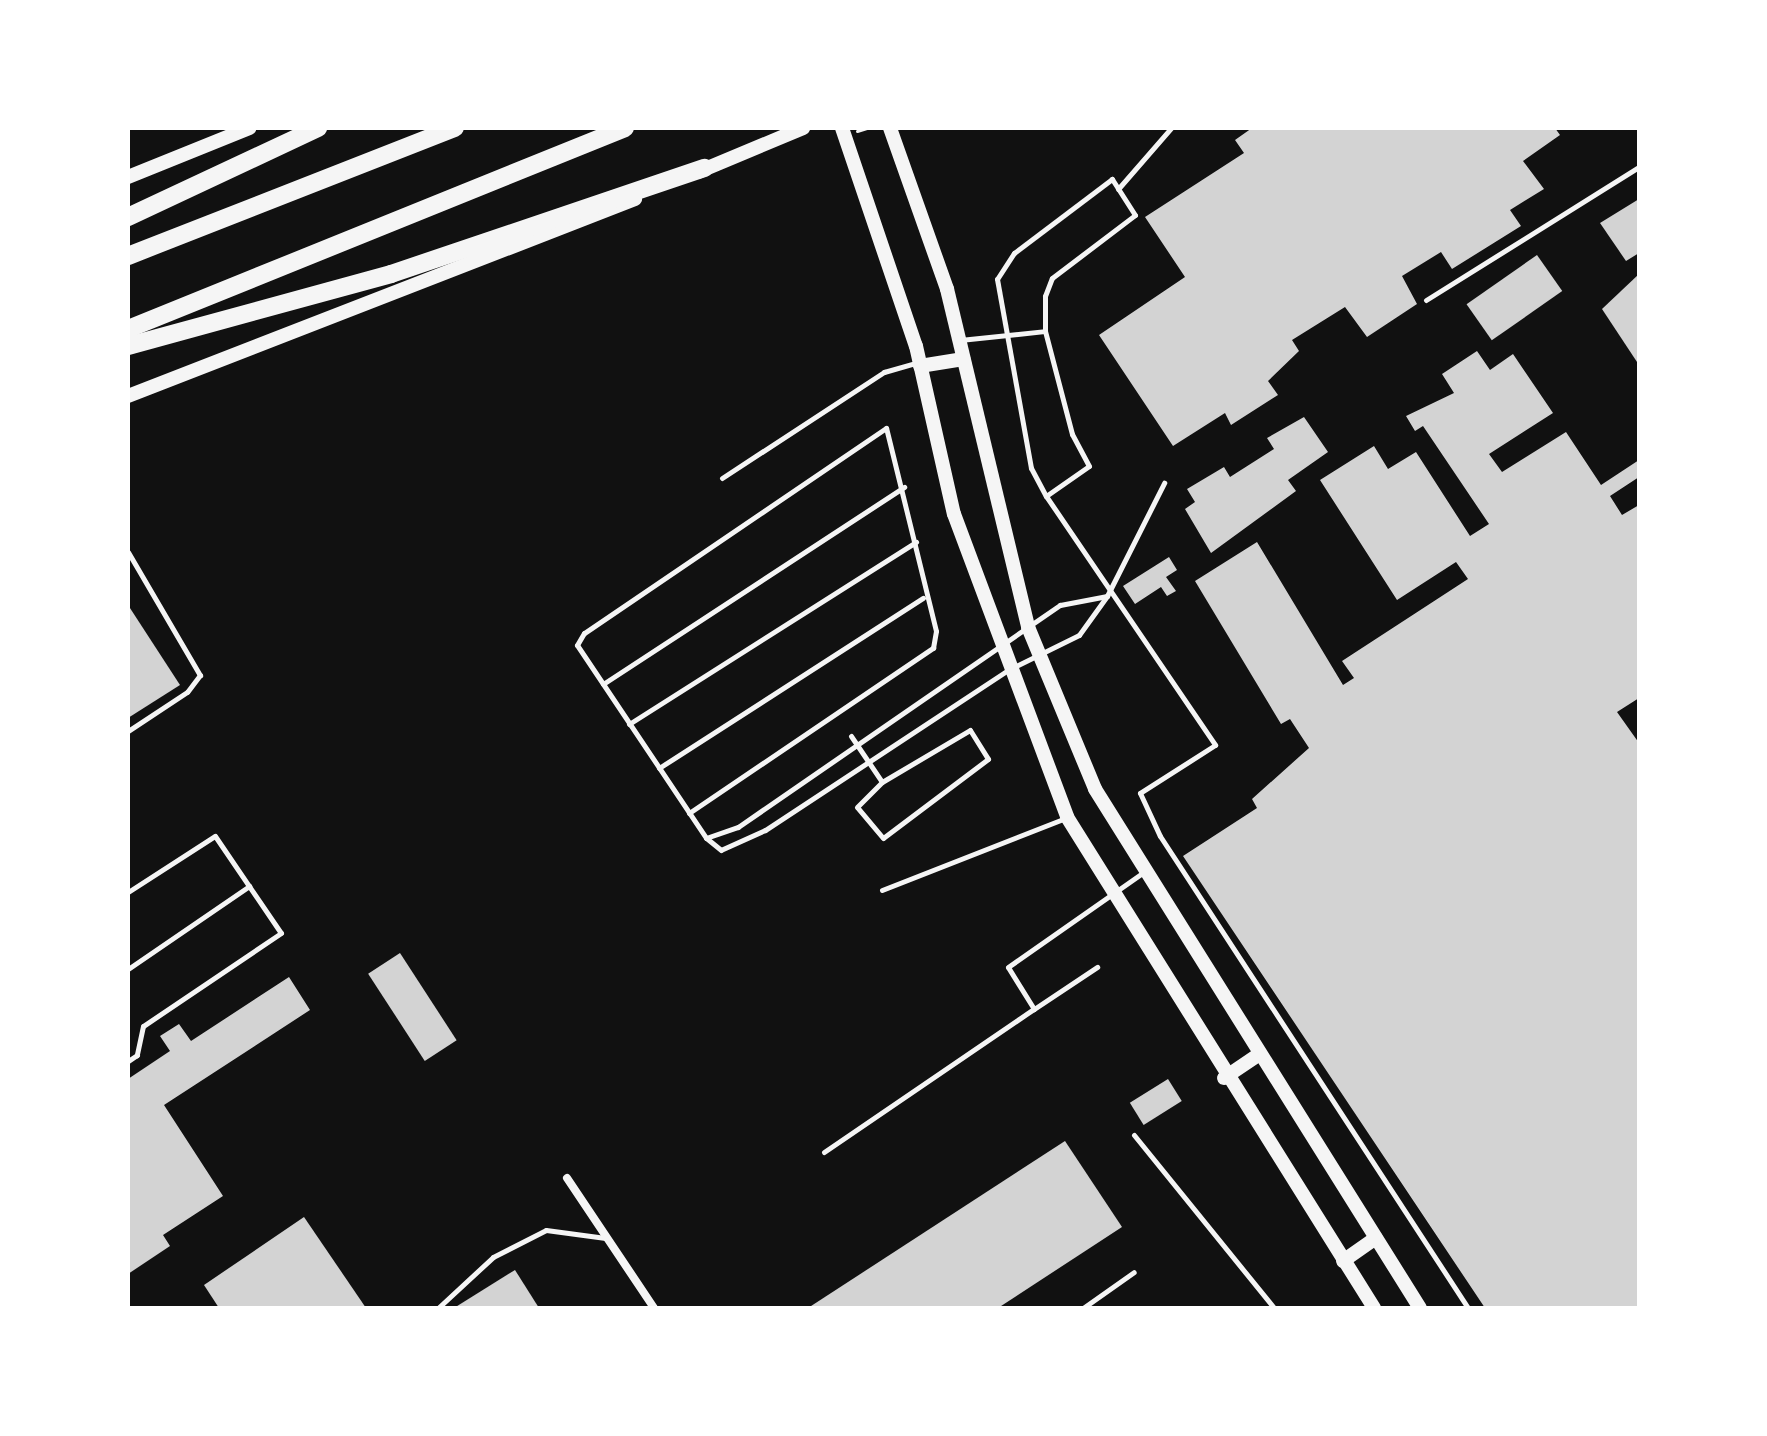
<!DOCTYPE html>
<style>
body{margin:0}
#map{position:relative;width:1767px;height:1436px;overflow:hidden;background:#111;font-family:Helvetica,sans-serif}
div>[style]{position:absolute}
[style*='--x']{left:calc(var(--x)*1px);top:calc(var(--y)*1px);width:calc(var(--w)*1px);rotate:calc(var(--a)*1deg)}
.building>*{inset:0;background:#d3d3d3;transform-origin:0 0}
.path>*{height:3px;margin:-1.5px;padding:0 1.5px;transform-origin:1.5px;border-radius:1.5px;background:#f5f5f5}
.service>*{height:5px;margin:-2.5px;padding:0 2.5px;transform-origin:2.5px;border-radius:2.5px;background:#f5f5f5}
.minor>*{height:8px;margin:-4px;padding:0 4px;transform-origin:4px;border-radius:4px;background:#f5f5f5}
.secondary>*{height:14px;margin:-7px;padding:0 7px;transform-origin:7px;border-radius:7px;background:#f5f5f5}
.motorway>*{height:18px;margin:-9px;padding:0 9px;transform-origin:9px;border-radius:9px;background:#f5f5f5}
span{translate:-50% -50%;white-space:nowrap;text-align:center;line-height:1.15;-webkit-text-stroke:6px #fff;paint-order:stroke}
.frame{position:absolute;inset:0;border:130px solid #fff;pointer-events:none}
</style>
<div id="map">
<div class="building">
<i style="clip-path:polygon(1252px 128px,1555px 128px,1560px 135px,1523px 161px,1544px 189px,1510px 210px,1521px 226px,1452px 269px,1441px 252px,1402px 276px,1417px 304px,1367px 337px,1345px 307px,1292px 340px,1299px 351px,1268px 381px,1278px 395px,1231px 425px,1225px 413px,1173px 446px,1099px 335px,1185px 277px,1145px 217px,1244px 153px,1235px 140px)"></i>
<i style="clip-path:polygon(1639px 199px,1639px 253px,1626px 261px,1600px 223px)"></i>
<i style="left:1537px;top:255px;width:44px;height:86px;rotate:55deg"></i>
<i style="clip-path:polygon(1639px 274px,1639px 365px,1602px 309px)"></i>
<i style="clip-path:polygon(1477px 351px,1490px 370px,1513px 354px,1553px 413px,1489px 454px,1502px 472px,1566px 432px,1601px 485px,1639px 460px,1639px 477px,1610px 496px,1622px 515px,1639px 505px,1639px 698px,1617px 712px,1639px 743px,1639px 1308px,1485px 1308px,1183px 856px,1257px 808px,1252px 799px,1309px 748px,1290px 719px,1281px 724px,1195px 581px,1257px 542px,1343px 685px,1354px 678px,1342px 661px,1468px 579px,1456px 562px,1397px 600px,1320px 480px,1374px 446px,1388px 469px,1416px 452px,1470px 536px,1489px 524px,1423px 426px,1415px 431px,1406px 416px,1454px 393px,1442px 374px)"></i>
<i style="clip-path:polygon(1304px 417px,1328px 452px,1288px 480px,1296px 491px,1211px 553px,1185px 509px,1195px 502px,1187px 489px,1224px 467px,1230px 477px,1274px 449px,1267px 438px)"></i>
<i style="clip-path:polygon(1169px 557px,1177px 570px,1166px 577px,1176px 591px,1167px 596px,1161px 587px,1135px 604px,1123px 586px)"></i>
<i style="clip-path:polygon(128px 605px,180px 685px,128px 718px)"></i>
<i style="left:400px;top:953px;width:104px;height:38px;rotate:57deg"></i>
<i style="clip-path:polygon(289px 977px,310px 1010px,164px 1105px,223px 1196px,163px 1235px,170px 1246px,128px 1274px,128px 1079px,170px 1051px,160px 1036px,179px 1024px,191px 1041px)"></i>
<i style="left:1168px;top:1079px;width:26px;height:45px;rotate:58deg"></i>
<i style="clip-path:polygon(1065px 1141px,1122px 1227px,998px 1308px,808px 1308px)"></i>
<i style="clip-path:polygon(304px 1217px,366px 1308px,219px 1308px,204px 1285px)"></i>
<i style="clip-path:polygon(515px 1270px,539px 1308px,454px 1308px)"></i>
</div>
<div class="path">
<i style="--x:857;--y:131;--w:10;--a:-17"></i>
</div>
<div class="service">
<i style="--x:1118;--y:189;--w:81;--a:-49"></i>
<i style="--x:1426;--y:300;--w:251;--a:-32"></i>
<i style="--x:960;--y:340;--w:85;--a:-6"></i>
<i style="--x:722;--y:478;--w:194;--a:-33.2"></i>
<i style="--x:884;--y:372;--w:35;--a:-16"></i>
<i style="--x:1046;--y:496;--w:52;--a:-34.9"></i>
<i style="--x:1089;--y:466;--w:36;--a:-118"></i>
<i style="--x:1072;--y:434;--w:106;--a:-104.7"></i>
<i style="--x:1045;--y:331;--w:35;--a:-90"></i>
<i style="--x:1045;--y:296;--w:19;--a:-69"></i>
<i style="--x:1052;--y:278;--w:104;--a:-37.2"></i>
<i style="--x:1135;--y:215;--w:43;--a:-122.6"></i>
<i style="--x:1112;--y:179;--w:123;--a:142.9"></i>
<i style="--x:1014;--y:253;--w:31;--a:123"></i>
<i style="--x:997;--y:279;--w:192;--a:79.8"></i>
<i style="--x:1031;--y:468;--w:32;--a:62"></i>
<i style="--x:1046;--y:496;--w:301;--a:55.8"></i>
<i style="--x:1215;--y:745;--w:89;--a:147.4"></i>
<i style="--x:1140;--y:793;--w:47;--a:65.1"></i>
<i style="--x:1160;--y:836;--w:564;--a:56.87"></i>
<i style="--x:128;--y:552;--w:143;--a:59.7"></i>
<i style="--x:200;--y:675;--w:21;--a:127"></i>
<i style="--x:187;--y:692;--w:71;--a:146.5"></i>
<i style="--x:1107;--y:596;--w:127;--a:-63.2"></i>
<i style="--x:603;--y:684;--w:360;--a:-33.2"></i>
<i style="--x:629;--y:724;--w:340;--a:-32.4"></i>
<i style="--x:851;--y:736;--w:55;--a:56"></i>
<i style="--x:882;--y:782;--w:102;--a:-30.6"></i>
<i style="--x:970;--y:730;--w:34;--a:58"></i>
<i style="--x:988;--y:759;--w:131;--a:143"></i>
<i style="--x:883;--y:838;--w:40;--a:-130"></i>
<i style="--x:857;--y:807;--w:35;--a:-45"></i>
<i style="--x:659;--y:768;--w:314;--a:-32.8"></i>
<i style="--x:689;--y:813;--w:295;--a:-34.1"></i>
<i style="--x:933;--y:648;--w:17;--a:-80"></i>
<i style="--x:936;--y:631;--w:209;--a:-103.8"></i>
<i style="--x:886;--y:428;--w:365;--a:145.8"></i>
<i style="--x:584;--y:633;--w:14;--a:120"></i>
<i style="--x:577;--y:645;--w:232;--a:56.2"></i>
<i style="--x:706;--y:838;--w:34;--a:-19"></i>
<i style="--x:738;--y:827;--w:391;--a:-34.6"></i>
<i style="--x:1060;--y:605;--w:48;--a:-10.8"></i>
<i style="--x:1107;--y:596;--w:48;--a:125.7"></i>
<i style="--x:1079;--y:635;--w:79;--a:153.8"></i>
<i style="--x:1008;--y:670;--w:291;--a:146.6"></i>
<i style="--x:765;--y:830;--w:48;--a:155.6"></i>
<i style="--x:721;--y:850;--w:19;--a:-141"></i>
<i style="--x:882;--y:890;--w:198;--a:-21.4"></i>
<i style="--x:128;--y:892;--w:103;--a:-32.8"></i>
<i style="--x:215;--y:836;--w:117;--a:55.8"></i>
<i style="--x:281;--y:933;--w:166;--a:146"></i>
<i style="--x:143;--y:1026;--w:30;--a:102"></i>
<i style="--x:137;--y:1055;--w:11;--a:146"></i>
<i style="--x:128;--y:969;--w:147;--a:-34.4"></i>
<i style="--x:1034;--y:1009;--w:76;--a:-33.7"></i>
<i style="--x:1134;--y:1135;--w:223;--a:51"></i>
<i style="--x:824;--y:1152;--w:254;--a:-34.3"></i>
<i style="--x:1034;--y:1009;--w:49;--a:-121.8"></i>
<i style="--x:1008;--y:967;--w:164;--a:-35"></i>
<i style="--x:438;--y:1308;--w:75;--a:-42.8"></i>
<i style="--x:493;--y:1257;--w:59;--a:-27"></i>
<i style="--x:546;--y:1230;--w:60;--a:7.7"></i>
<i style="--x:1083;--y:1308;--w:62;--a:-35.2"></i>
</div>
<div class="minor">
<i style="--x:567;--y:1178;--w:156;--a:56.2"></i>
</div>
<div class="secondary">
<i style="--x:842;--y:128;--w:230;--a:71.3"></i>
<i style="--x:916;--y:346;--w:172;--a:77.3"></i>
<i style="--x:954;--y:514;--w:323;--a:69.5"></i>
<i style="--x:1067;--y:817;--w:579;--a:57.98"></i>
<i style="--x:890;--y:128;--w:171;--a:70.5"></i>
<i style="--x:947;--y:289;--w:348;--a:76.5"></i>
<i style="--x:1028;--y:627;--w:175;--a:67.5"></i>
<i style="--x:1095;--y:789;--w:612;--a:57.95"></i>
<i style="--x:698;--y:172;--w:114;--a:-22.7"></i>
<i style="--x:128;--y:177;--w:131;--a:-22"></i>
<i style="--x:920;--y:366;--w:44;--a:-9.2"></i>
<i style="--x:128;--y:396;--w:544;--a:-21.23"></i>
<i style="--x:1224;--y:1078;--w:40;--a:-34"></i>
<i style="--x:1343;--y:1261;--w:40;--a:-34.9"></i>
</div>
<div class="motorway">
<i style="--x:128;--y:217;--w:210;--a:-25.1"></i>
<i style="--x:128;--y:256;--w:351;--a:-21.4"></i>
<i style="--x:128;--y:329;--w:536;--a:-22.02"></i>
<i style="--x:128;--y:346;--w:273;--a:-15.3"></i>
<i style="--x:391;--y:274;--w:331;--a:-18.7"></i>
</div>
<div class="frame"></div>
</div>
